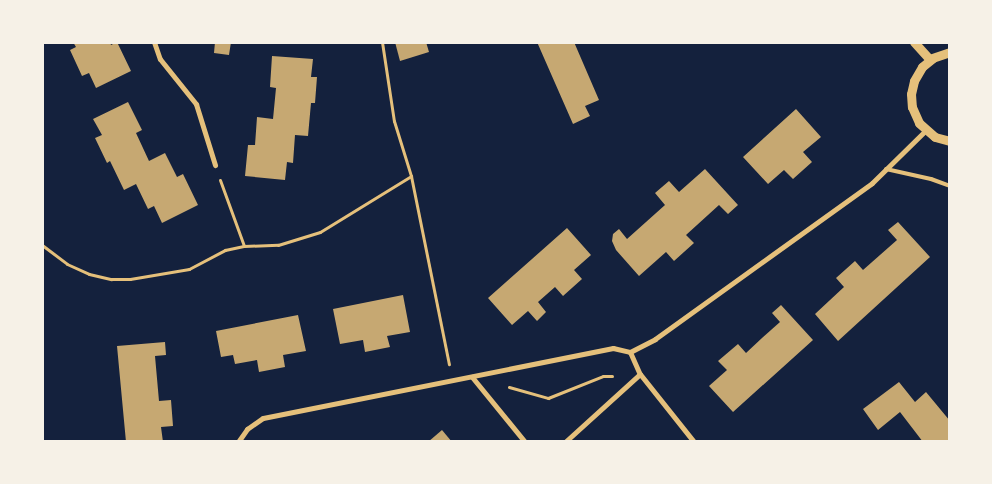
<!DOCTYPE html>
<style>
body{margin:0}
#map{position:relative;width:992px;height:484px;overflow:hidden;background:#14213d;font-family:Literata,serif}
div>[style]{position:absolute}
[style*='--x']{left:calc(var(--x)*1px);top:calc(var(--y)*1px);width:calc(var(--w)*1px);rotate:calc(var(--a)*1deg)}
.building>*{inset:0;background:#c6a872}
.path>*{height:3px;margin:-1.5px;padding:0 1.5px;transform-origin:1.5px;border-radius:1.5px;background:#e5c07b}
.service>*{height:4px;margin:-2px;padding:0 2px;transform-origin:2px;border-radius:2px;background:#e5c07b}
.minor>*{height:5px;margin:-2.5px;padding:0 2.5px;transform-origin:2.5px;border-radius:2.5px;background:#e5c07b}
.tertiary>*{height:9px;margin:-4.5px;padding:0 4.5px;transform-origin:4.5px;border-radius:4.5px;background:#e5c07b}
span{translate:-50% -50%;white-space:nowrap;text-align:center;line-height:1.15;-webkit-text-stroke:5px #f6f1e7;paint-order:stroke}
.frame{position:absolute;inset:0;border:44px solid #f6f1e7;pointer-events:none}
</style>
<div id="map">
<div class="building">
<i style="clip-path:polygon(73px 42px,110px 42px,111px 45px,117px 42px,131px 71px,96px 88px,89px 73px,82px 76px,70px 50px,76px 47px)"></i>
<i style="clip-path:polygon(215px 42px,231px 42px,229px 55px,214px 53px)"></i>
<i style="clip-path:polygon(395px 42px,426px 42px,429px 52px,400px 61px)"></i>
<i style="clip-path:polygon(537px 42px,574px 42px,599px 100px,585px 106px,590px 116px,573px 124px)"></i>
<i style="clip-path:polygon(272px 56px,313px 59px,311px 77px,317px 77px,315px 103px,311px 103px,308px 136px,295px 135px,293px 163px,287px 162px,285px 180px,245px 176px,248px 145px,255px 145px,257px 117px,273px 119px,276px 88px,270px 87px)"></i>
<i style="clip-path:polygon(128px 102px,142px 130px,136px 133px,149px 161px,165px 153px,177px 177px,183px 174px,198px 205px,162px 223px,154px 206px,148px 209px,136px 184px,124px 190px,110px 161px,107px 163px,95px 138px,102px 135px,93px 119px)"></i>
<i style="clip-path:polygon(796px 109px,821px 137px,803px 152px,812px 162px,793px 179px,784px 170px,768px 184px,743px 157px)"></i>
<i style="clip-path:polygon(705px 169px,738px 205px,728px 214px,719px 205px,686px 235px,694px 243px,674px 261px,666px 252px,639px 276px,616px 250px,612px 241px,613px 234px,619px 229px,627px 239px,665px 205px,655px 193px,669px 181px,679px 192px)"></i>
<i style="clip-path:polygon(898px 222px,930px 257px,838px 341px,815px 314px,844px 287px,836px 278px,855px 261px,863px 270px,897px 240px,888px 230px)"></i>
<i style="clip-path:polygon(567px 228px,591px 255px,574px 270px,582px 279px,563px 296px,555px 287px,538px 302px,546px 312px,537px 321px,528px 311px,512px 325px,488px 298px)"></i>
<i style="clip-path:polygon(403px 295px,410px 332px,387px 336px,390px 347px,365px 352px,363px 340px,340px 344px,333px 309px)"></i>
<i style="clip-path:polygon(781px 305px,813px 340px,733px 412px,709px 386px,727px 370px,718px 361px,738px 344px,746px 353px,762px 338px,780px 322px,772px 313px)"></i>
<i style="clip-path:polygon(298px 315px,306px 351px,283px 355px,285px 367px,259px 372px,257px 360px,235px 364px,233px 355px,221px 357px,216px 331px)"></i>
<i style="clip-path:polygon(165px 342px,166px 355px,155px 356px,159px 401px,171px 400px,173px 426px,161px 427px,163px 442px,126px 442px,117px 346px)"></i>
<i style="clip-path:polygon(899px 382px,915px 402px,926px 392px,950px 421px,950px 442px,923px 442px,900px 412px,878px 430px,863px 409px)"></i>
<i style="clip-path:polygon(442px 430px,452px 442px,428px 442px)"></i>
</div>
<div class="path">
<i style="--x:382;--y:42;--w:80;--a:81.4"></i>
<i style="--x:394;--y:121;--w:58;--a:72.8"></i>
<i style="--x:411;--y:176;--w:192;--a:78.6"></i>
<i style="--x:220;--y:180;--w:70;--a:70"></i>
<i style="--x:42;--y:245;--w:31;--a:37"></i>
<i style="--x:67;--y:264;--w:24;--a:24"></i>
<i style="--x:89;--y:274;--w:23;--a:13"></i>
<i style="--x:111;--y:279;--w:19;--a:0"></i>
<i style="--x:130;--y:279;--w:60;--a:-9.6"></i>
<i style="--x:189;--y:269;--w:41;--a:-27.8"></i>
<i style="--x:225;--y:250;--w:19;--a:-12"></i>
<i style="--x:244;--y:246;--w:34;--a:-2"></i>
<i style="--x:278;--y:245;--w:44;--a:-17.2"></i>
<i style="--x:320;--y:232;--w:107;--a:-31.6"></i>
<i style="--x:509;--y:387;--w:41;--a:15.8"></i>
<i style="--x:548;--y:398;--w:59;--a:-21.8"></i>
<i style="--x:603;--y:376;--w:9;--a:0"></i>
</div>
<div class="service">
<i style="--x:886;--y:169;--w:46;--a:12.5"></i>
<i style="--x:931;--y:179;--w:20;--a:20"></i>
</div>
<div class="minor">
<i style="--x:154;--y:42;--w:18;--a:71"></i>
<i style="--x:160;--y:59;--w:58;--a:51.3"></i>
<i style="--x:196;--y:104;--w:64;--a:72.7"></i>
<i style="--x:630;--y:352;--w:24;--a:66"></i>
<i style="--x:640;--y:374;--w:87;--a:51.5"></i>
<i style="--x:472;--y:377;--w:84;--a:50.8"></i>
<i style="--x:238;--y:442;--w:16;--a:-55"></i>
<i style="--x:247;--y:429;--w:19;--a:-35"></i>
<i style="--x:263;--y:418;--w:357;--a:-11.3"></i>
<i style="--x:613;--y:348;--w:17;--a:13"></i>
<i style="--x:630;--y:352;--w:28;--a:-27"></i>
<i style="--x:655;--y:339;--w:267;--a:-35.7"></i>
<i style="--x:872;--y:183;--w:76;--a:-44.5"></i>
<i style="--x:565;--y:442;--w:101;--a:-42.2"></i>
</div>
<div class="tertiary">
<i style="--x:914;--y:42;--w:24;--a:48"></i>
<i style="--x:950;--y:52;--w:18;--a:161"></i>
<i style="--x:933;--y:58;--w:14;--a:141"></i>
<i style="--x:922;--y:67;--w:16;--a:120"></i>
<i style="--x:914;--y:81;--w:13;--a:103"></i>
<i style="--x:911;--y:94;--w:13;--a:86"></i>
<i style="--x:912;--y:107;--w:17;--a:66"></i>
<i style="--x:919;--y:123;--w:21;--a:41"></i>
<i style="--x:935;--y:137;--w:16;--a:15"></i>
</div>
<div class="frame"></div>
</div>
